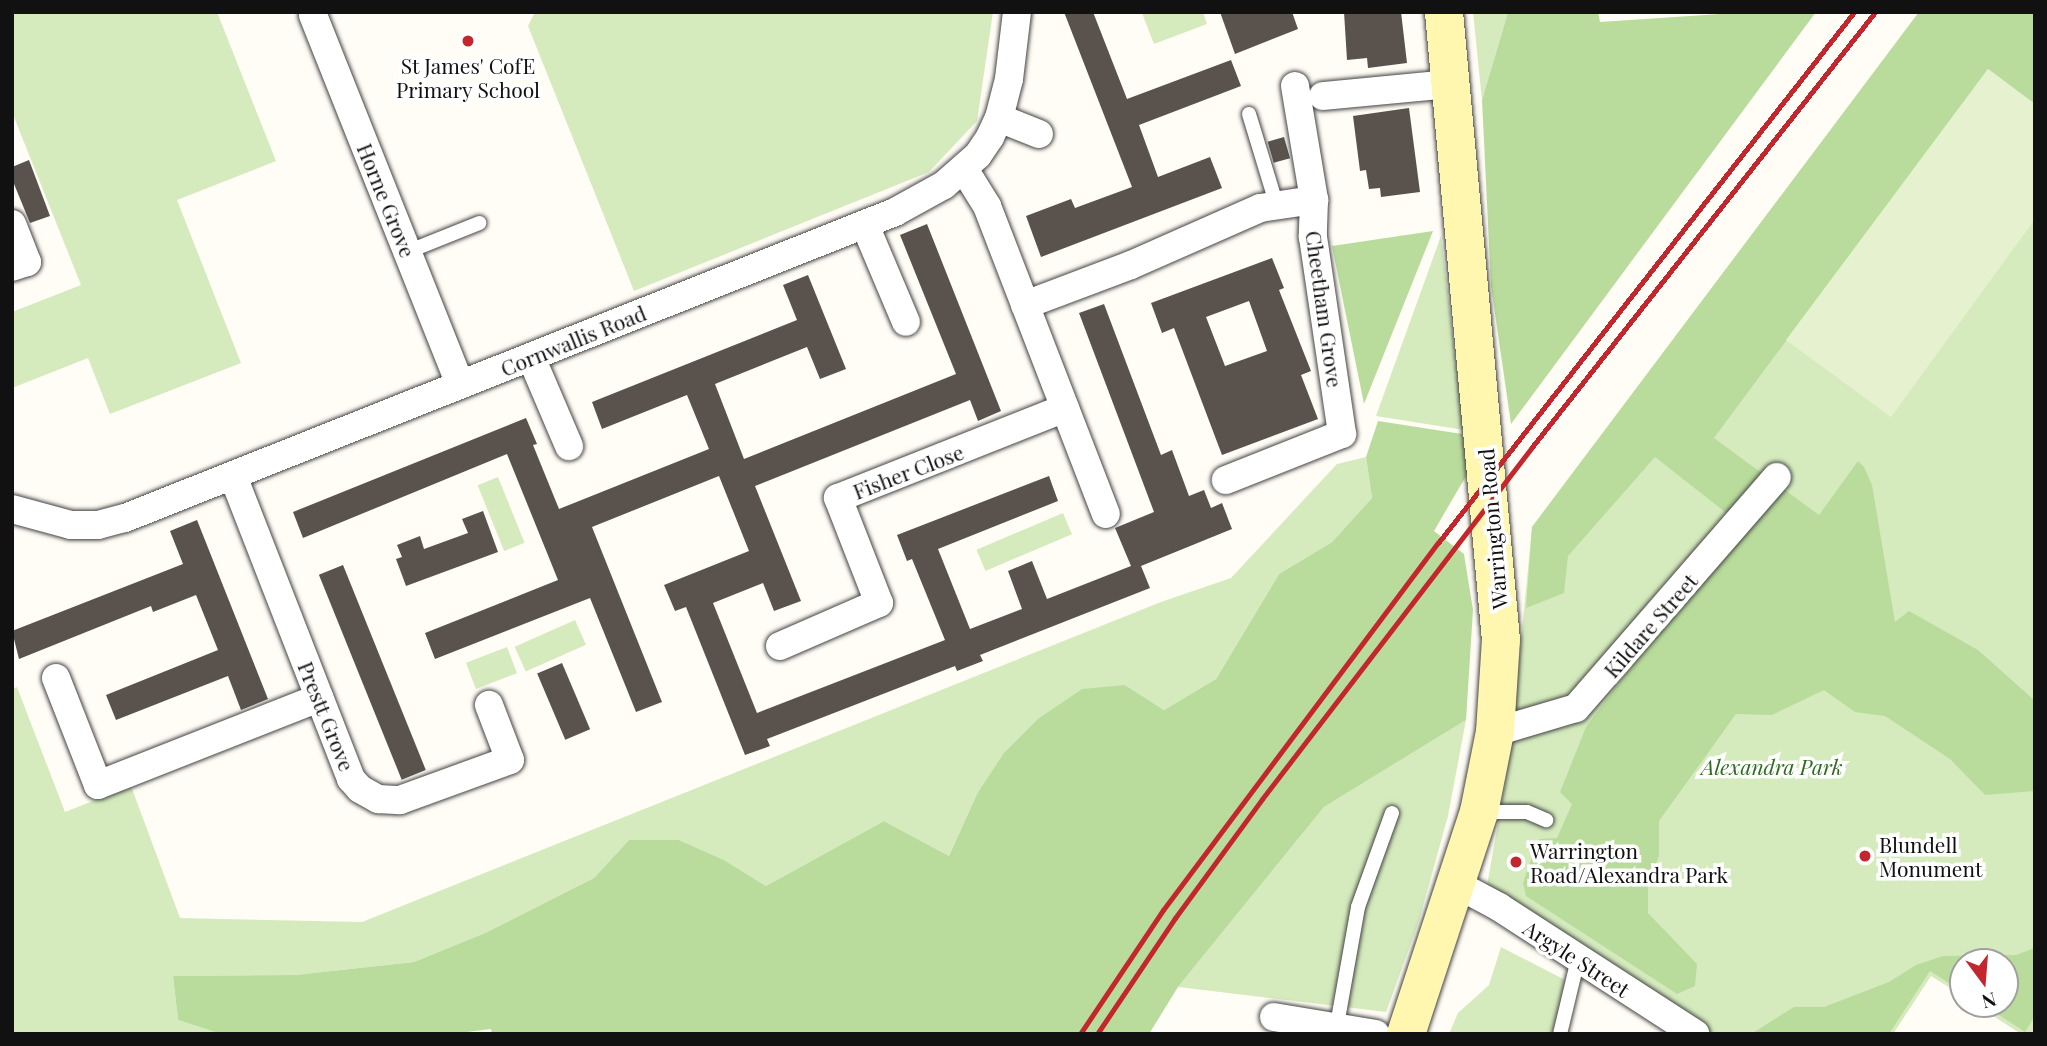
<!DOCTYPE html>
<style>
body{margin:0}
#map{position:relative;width:2047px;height:1046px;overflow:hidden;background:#fffdf5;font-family:"Playfair Display",serif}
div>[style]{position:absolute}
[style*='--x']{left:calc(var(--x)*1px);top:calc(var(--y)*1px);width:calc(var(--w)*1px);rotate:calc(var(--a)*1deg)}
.green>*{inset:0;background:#d5ebbd;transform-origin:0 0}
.forest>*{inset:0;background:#b9dc9c}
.pitch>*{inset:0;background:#e6f2cf}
.building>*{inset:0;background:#5a524d;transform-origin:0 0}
.roads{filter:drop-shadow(0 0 2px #444) drop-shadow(0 0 2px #444)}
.lane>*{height:14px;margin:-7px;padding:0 7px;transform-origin:7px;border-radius:7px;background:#fff}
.street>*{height:28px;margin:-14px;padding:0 14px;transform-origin:14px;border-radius:14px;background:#fff}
.secondary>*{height:38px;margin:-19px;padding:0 19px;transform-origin:19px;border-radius:19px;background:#fff6b0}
.rail>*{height:5px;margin:-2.5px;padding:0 2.5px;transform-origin:2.5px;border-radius:2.5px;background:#c4262e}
.dots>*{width:19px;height:19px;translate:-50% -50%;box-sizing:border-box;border:4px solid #fff;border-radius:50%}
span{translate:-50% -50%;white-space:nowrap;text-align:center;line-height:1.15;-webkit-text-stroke:7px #fff;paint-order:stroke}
.poi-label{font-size:21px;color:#111}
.left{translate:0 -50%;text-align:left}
.street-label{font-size:21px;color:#111}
.park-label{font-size:21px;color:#2f6b1f;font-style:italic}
.frame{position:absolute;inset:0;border:14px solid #111;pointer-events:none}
.north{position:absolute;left:1949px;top:948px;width:70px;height:70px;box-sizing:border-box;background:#fff;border:2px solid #a0a0a0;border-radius:50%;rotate:164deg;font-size:19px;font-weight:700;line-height:28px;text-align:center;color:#111}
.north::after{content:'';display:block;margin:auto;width:24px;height:32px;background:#c4262e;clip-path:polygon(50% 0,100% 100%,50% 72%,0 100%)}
</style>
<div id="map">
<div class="green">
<i style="clip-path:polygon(12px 12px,217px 12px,276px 161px,177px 200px,241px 363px,110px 414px,88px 358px,12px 388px,12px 312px,81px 285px,12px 112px)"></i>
<i style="clip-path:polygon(535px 12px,993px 12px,977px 121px,929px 172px,634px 291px,528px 26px)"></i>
<i style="clip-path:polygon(1203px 12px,1207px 24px,1154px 44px,1142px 13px)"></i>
<i style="clip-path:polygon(1473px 12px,1508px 12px,1482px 100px)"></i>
<i style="clip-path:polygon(1919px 12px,2035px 12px,2035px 1034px,2021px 1034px,1975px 1004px,2005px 1004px,2005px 962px,1963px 962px,1963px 996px,1931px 976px,1893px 1034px,1695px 1034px,1486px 891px,1510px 756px,1532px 527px)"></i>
<i style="clip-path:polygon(1441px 236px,1464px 430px,1376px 416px)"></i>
<i style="clip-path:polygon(1366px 457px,1372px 498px,1332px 542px,1279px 574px,1216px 679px,1164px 710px,1125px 685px,977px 794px,949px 856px,884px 821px,766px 886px,724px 860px,679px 840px,629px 840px,594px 878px,485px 933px,414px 962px,295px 975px,173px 976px,178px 1020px,221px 1034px,12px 1034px,12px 689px,17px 687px,65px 812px,131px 786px,180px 918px,362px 922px,1161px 602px,1231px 578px,1337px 464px)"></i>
<i style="left:498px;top:477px;width:71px;height:22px;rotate:68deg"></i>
<i style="left:1063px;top:513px;width:23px;height:94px;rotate:67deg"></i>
<i style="left:575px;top:620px;width:27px;height:66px;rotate:66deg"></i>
<i style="left:507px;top:647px;width:28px;height:44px;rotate:69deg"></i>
<i style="clip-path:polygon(1466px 720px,1448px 816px,1418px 924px,1386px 1012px,1178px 987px,1324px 807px)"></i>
<i style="clip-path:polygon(1501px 947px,1567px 981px,1552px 1034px,1449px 1034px,1458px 1013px,1489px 985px)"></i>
</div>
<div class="forest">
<i style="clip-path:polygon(1508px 12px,1598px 12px,1600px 22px,1750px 12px,1816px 12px,1511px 424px,1491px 286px,1482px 100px)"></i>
<i style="clip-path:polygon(1919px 12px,2035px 12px,2035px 104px,1988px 69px,1714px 438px,1819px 515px,1858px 461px,1864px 467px,1872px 485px,1895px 622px,1909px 611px,1978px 650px,2035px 701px,2035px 791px,1985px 795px,1950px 759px,1885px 716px,1855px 712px,1824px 690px,1772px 715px,1736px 714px,1659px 821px,1659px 856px,1648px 883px,1648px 913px,1697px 964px,1695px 986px,1677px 994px,1526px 896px,1523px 883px,1538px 839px,1557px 838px,1572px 804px,1560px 792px,1586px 727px,1739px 523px,1655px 457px,1568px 556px,1564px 593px,1526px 608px,1532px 527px)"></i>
<i style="clip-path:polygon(1433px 231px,1364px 404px,1332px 246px)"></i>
<i style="clip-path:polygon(1378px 421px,1462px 434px,1469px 471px,1434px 531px,1464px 554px,1473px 610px,1466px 720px,1324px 807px,1178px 987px,1149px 1034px,492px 1034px,491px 1029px,451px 1034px,221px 1034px,178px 1020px,173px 976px,295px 975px,414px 962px,485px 933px,594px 878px,629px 840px,679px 840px,724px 860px,766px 886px,884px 821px,949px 856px,977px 794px,1004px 753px,1038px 719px,1082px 689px,1125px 685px,1164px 710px,1216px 679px,1279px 574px,1332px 542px,1372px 498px,1366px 457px)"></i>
<i style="clip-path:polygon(2035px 948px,2035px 1016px,2025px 1032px,1982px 1004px,2005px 1004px,2005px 962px,1963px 962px,1963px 992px,1930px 971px,1889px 1034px,1751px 1034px,1794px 1007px,1824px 1007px,1889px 982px,1916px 965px,1943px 956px,2016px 955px)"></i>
</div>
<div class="pitch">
<i style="clip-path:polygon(1988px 69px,2035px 104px,2035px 219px,1891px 417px,1786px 340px)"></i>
</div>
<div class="building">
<i style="clip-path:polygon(1064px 12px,1093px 12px,1127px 99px,1231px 60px,1241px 86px,1139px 125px,1158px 177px,1210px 157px,1222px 188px,1041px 257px,1026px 216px,1071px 199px,1075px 208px,1132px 187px)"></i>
<i style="clip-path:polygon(1220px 12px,1292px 12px,1298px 29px,1235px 54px)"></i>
<i style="clip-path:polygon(1344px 12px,1401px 12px,1407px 63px,1368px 68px,1367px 58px,1347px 60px)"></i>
<i style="clip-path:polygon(1409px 108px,1420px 192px,1381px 197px,1380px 188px,1369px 189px,1366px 170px,1360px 171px,1353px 116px)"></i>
<i style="left:1284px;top:137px;width:22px;height:17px;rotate:74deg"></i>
<i style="clip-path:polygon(29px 160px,50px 216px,30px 223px,12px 179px,12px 167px)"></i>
<i style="clip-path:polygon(927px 224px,1001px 411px,978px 421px,970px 400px,755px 486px,801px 601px,774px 611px,763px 583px,713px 603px,757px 713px,945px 640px,912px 559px,907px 561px,897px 535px,1049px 476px,1058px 501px,938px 549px,970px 629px,1022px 609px,1008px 571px,1032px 561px,1047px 599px,1131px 566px,1115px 528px,1154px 512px,1079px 313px,1104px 304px,1161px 455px,1172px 450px,1189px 496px,1204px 490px,1211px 508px,1222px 503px,1232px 529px,1141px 566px,1150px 588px,980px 655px,983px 661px,957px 671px,955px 666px,767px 739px,770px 746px,745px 755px,686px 607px,675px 611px,664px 585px,749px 551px,719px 476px,592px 527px,662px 702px,636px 712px,590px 598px,435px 659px,425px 633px,558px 580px,507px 454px,303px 538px,293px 512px,526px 418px,537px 444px,533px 445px,559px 509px,709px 449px,687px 395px,602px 429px,592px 402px,797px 320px,783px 285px,808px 275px,846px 369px,820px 379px,807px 347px,715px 384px,744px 459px,956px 374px,900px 235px)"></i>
<i style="clip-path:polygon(evenodd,1272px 258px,1284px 288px,1279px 290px,1311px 371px,1301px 375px,1318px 419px,1222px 455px,1174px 328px,1162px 333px,1151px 303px,1272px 258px,1249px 301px,1267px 351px,1225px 366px,1206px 317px,1249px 301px)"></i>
<i style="clip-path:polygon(483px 511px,498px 552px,406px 586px,396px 559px,402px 557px,397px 545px,420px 536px,424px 549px,468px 533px,462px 519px)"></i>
<i style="clip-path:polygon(197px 520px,268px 699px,241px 710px,228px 676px,116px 720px,106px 695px,218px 650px,196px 595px,153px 612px,151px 606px,19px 659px,12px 631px,183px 564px,170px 531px)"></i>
<i style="left:343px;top:565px;width:221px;height:26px;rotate:68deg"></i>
<i style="left:562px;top:663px;width:72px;height:27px;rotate:67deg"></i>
</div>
<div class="roads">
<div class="lane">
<i style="--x:1249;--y:114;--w:96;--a:73.1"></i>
<i style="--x:407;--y:252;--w:78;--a:-21.9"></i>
<i style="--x:1479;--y:812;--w:48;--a:0"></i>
<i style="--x:1527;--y:812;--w:21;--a:23"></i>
<i style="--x:1337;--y:1025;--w:120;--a:-79.9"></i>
<i style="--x:1358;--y:907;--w:100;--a:-70.1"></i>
<i style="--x:1560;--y:1034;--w:77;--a:-76.5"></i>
</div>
<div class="street">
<i style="--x:313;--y:15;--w:398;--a:68.3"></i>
<i style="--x:1295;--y:86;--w:116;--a:80.5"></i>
<i style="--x:1323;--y:96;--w:129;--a:-5.4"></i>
<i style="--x:999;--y:118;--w:43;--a:21.8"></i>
<i style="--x:964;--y:169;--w:44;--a:58.1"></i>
<i style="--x:987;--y:206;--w:330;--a:68.9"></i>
<i style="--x:12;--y:224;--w:41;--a:68.5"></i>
<i style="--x:27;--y:262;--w:16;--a:162"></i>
<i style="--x:865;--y:225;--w:105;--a:67.1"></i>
<i style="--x:1025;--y:305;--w:113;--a:-20.7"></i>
<i style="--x:1131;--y:265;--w:141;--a:-23.8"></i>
<i style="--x:1260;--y:208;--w:55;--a:-8.4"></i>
<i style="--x:1314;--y:200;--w:37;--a:92"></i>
<i style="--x:1313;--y:237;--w:199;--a:81.6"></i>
<i style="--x:1342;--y:434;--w:125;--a:158.4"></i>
<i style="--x:531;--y:357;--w:97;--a:66.9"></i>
<i style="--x:233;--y:476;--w:325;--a:68.7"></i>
<i style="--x:351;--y:779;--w:13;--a:48"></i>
<i style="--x:360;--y:789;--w:21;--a:29"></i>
<i style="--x:378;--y:799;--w:22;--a:3"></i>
<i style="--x:400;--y:800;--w:117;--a:-20"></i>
<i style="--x:510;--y:760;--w:59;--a:-110.9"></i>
<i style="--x:12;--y:509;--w:61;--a:15.2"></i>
<i style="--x:71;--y:525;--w:27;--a:0"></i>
<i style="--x:98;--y:525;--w:28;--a:-15"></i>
<i style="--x:125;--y:518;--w:829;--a:-21.67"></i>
<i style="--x:895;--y:212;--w:56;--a:-28.9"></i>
<i style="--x:944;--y:185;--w:45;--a:-41.4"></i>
<i style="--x:978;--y:155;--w:22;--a:-56"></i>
<i style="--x:990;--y:137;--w:21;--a:-65"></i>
<i style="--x:999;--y:118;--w:40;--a:-75.6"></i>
<i style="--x:1009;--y:79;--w:67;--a:-83.2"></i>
<i style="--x:780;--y:646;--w:108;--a:-23.5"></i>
<i style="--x:879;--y:603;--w:113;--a:-111.3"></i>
<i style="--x:838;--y:498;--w:244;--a:-21.6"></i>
<i style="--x:56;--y:678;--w:115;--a:68.6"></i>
<i style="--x:98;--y:785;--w:238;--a:-21.5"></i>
<i style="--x:1495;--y:732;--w:84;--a:-16.5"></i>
<i style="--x:1576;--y:708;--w:306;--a:-49"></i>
<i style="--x:1458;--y:885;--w:47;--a:28.2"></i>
<i style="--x:1499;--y:907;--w:234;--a:32.9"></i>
<i style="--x:1274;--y:1017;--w:103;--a:9.5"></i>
</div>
<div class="secondary">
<i style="--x:1406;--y:1034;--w:234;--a:-71.8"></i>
<i style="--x:1479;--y:812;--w:82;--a:-78.7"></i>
<i style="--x:1495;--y:732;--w:92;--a:-86.3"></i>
<i style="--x:1501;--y:640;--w:631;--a:-95.19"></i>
</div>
</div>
<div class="rail">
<i style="--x:1080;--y:1034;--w:149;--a:-56.2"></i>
<i style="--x:1163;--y:910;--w:459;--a:-53.2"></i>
<i style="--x:1438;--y:543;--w:675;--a:-51.92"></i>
<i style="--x:1097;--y:1034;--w:140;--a:-56.1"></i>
<i style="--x:1175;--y:918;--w:147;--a:-53.8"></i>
<i style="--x:1262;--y:799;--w:444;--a:-52.5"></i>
<i style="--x:1532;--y:447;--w:554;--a:-51.74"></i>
</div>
<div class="dots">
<i style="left:468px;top:41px;background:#c4262e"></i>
<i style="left:1865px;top:856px;background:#c4262e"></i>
<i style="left:1516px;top:862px;background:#c4262e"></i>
</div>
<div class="poi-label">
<span style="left:468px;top:77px">St James' CofE<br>Primary School</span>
<span class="left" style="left:1879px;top:856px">Blundell<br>Monument</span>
<span class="left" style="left:1530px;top:862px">Warrington<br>Road/Alexandra Park</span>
</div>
<div class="street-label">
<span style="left:387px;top:200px;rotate:68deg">Horne Grove</span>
<span style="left:1325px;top:309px;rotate:82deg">Cheetham Grove</span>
<span style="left:573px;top:340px;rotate:-22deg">Cornwallis Road</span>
<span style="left:908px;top:471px;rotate:-21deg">Fisher Close</span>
<span style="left:1492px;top:529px;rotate:-95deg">Warrington Road</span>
<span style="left:1650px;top:625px;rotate:-49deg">Kildare Street</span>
<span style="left:327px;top:716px;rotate:68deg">Prestt Grove</span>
<span style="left:1577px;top:958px;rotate:33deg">Argyle Street</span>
</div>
<div class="park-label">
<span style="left:1772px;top:766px">Alexandra Park</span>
</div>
<div class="frame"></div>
<div class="north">N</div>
</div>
